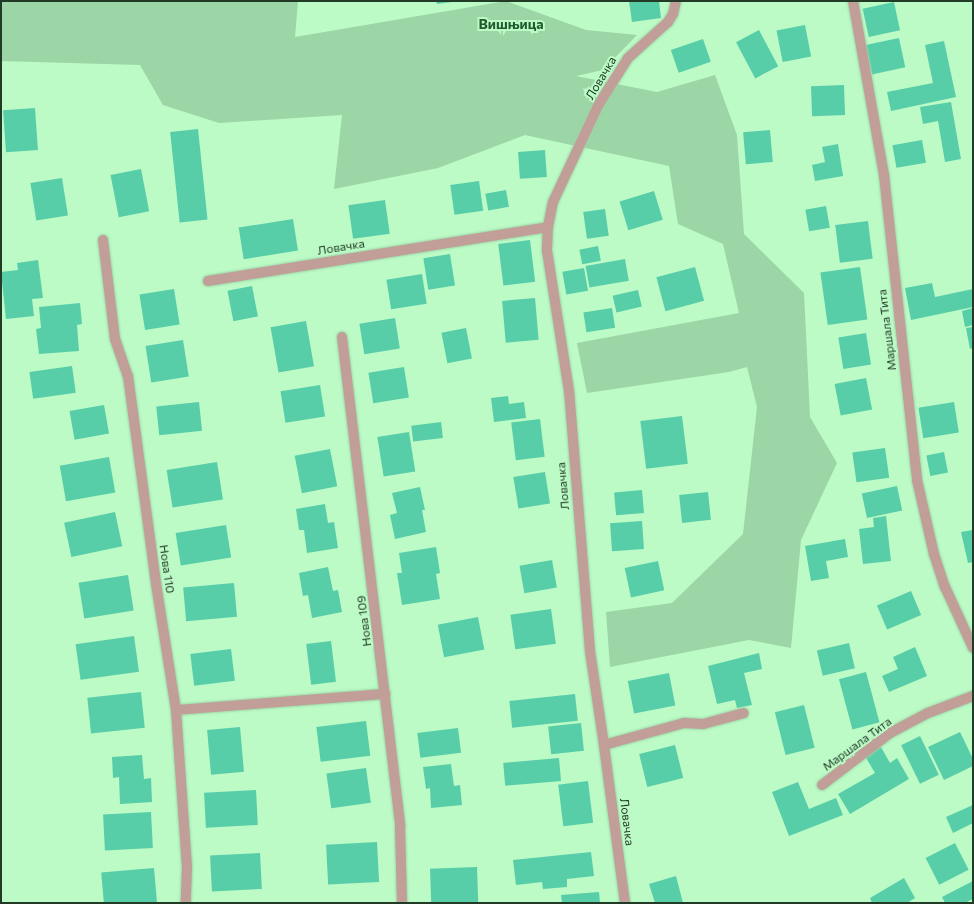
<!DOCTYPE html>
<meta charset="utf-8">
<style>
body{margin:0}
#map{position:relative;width:974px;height:904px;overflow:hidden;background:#bcfac6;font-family:Commissioner,sans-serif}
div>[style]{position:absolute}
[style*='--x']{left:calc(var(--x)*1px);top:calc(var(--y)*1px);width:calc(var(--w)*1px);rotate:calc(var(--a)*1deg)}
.green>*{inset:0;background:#9cd5a6}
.building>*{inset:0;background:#57cea8;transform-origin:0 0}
.roads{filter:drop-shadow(0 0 1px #9dd4a6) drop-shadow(0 0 1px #9dd4a6)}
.minor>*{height:10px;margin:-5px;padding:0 5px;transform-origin:5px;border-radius:5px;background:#c19e98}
span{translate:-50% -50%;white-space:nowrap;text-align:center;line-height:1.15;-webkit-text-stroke:4px #bcfac6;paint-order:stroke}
.street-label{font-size:12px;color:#223b27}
.quarter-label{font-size:14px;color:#205c30;font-weight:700}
.frame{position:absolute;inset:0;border:2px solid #223b27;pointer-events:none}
</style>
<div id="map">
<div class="green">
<i style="clip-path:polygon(1px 1px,298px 1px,295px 37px,506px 1px,586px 30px,637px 35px,603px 70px,576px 76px,657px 92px,715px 75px,737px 135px,744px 234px,804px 293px,810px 417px,837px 463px,801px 540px,791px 648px,749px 640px,610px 667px,606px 612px,672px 603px,743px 534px,757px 407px,747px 367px,729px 372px,587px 393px,577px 343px,739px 313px,723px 244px,678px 224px,669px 166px,525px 135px,438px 168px,334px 189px,342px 115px,219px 123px,163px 105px,140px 65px,1px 61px)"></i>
</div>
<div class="building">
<i style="clip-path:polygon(436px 1px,452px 1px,452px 2px,437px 4px)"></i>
<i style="clip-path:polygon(629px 1px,659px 1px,661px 18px,632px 22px)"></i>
<i style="left:894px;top:2px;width:29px;height:32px;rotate:78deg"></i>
<i style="left:805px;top:25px;width:32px;height:29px;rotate:79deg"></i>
<i style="left:759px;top:30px;width:41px;height:26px;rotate:62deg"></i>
<i style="left:899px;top:38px;width:30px;height:34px;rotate:78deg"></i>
<i style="left:703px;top:39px;width:24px;height:34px;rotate:71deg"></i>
<i style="clip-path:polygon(944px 41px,956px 97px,891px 111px,887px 92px,933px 83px,925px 45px)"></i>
<i style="left:844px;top:85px;width:30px;height:33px;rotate:88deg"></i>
<i style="clip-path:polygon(951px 102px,961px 159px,945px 162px,938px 121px,923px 124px,920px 107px)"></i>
<i style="left:35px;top:108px;width:42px;height:32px;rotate:86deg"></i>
<i style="left:198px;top:129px;width:91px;height:28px;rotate:84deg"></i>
<i style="left:770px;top:130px;width:32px;height:27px;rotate:85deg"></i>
<i style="left:922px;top:140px;width:23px;height:30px;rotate:80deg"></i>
<i style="clip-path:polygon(838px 144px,843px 176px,815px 181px,812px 165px,825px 162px,822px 147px)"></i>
<i style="left:545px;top:150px;width:27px;height:27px;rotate:86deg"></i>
<i style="left:141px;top:169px;width:43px;height:31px;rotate:79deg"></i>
<i style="left:62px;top:178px;width:38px;height:32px;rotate:81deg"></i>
<i style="left:479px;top:181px;width:30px;height:29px;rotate:82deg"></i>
<i style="left:506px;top:190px;width:17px;height:21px;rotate:80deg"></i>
<i style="left:654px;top:191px;width:30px;height:36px;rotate:73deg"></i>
<i style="left:385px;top:200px;width:34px;height:37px;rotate:82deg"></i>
<i style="left:826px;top:206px;width:22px;height:21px;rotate:80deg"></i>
<i style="left:605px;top:209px;width:27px;height:22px;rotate:82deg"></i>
<i style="left:293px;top:219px;width:32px;height:55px;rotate:81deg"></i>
<i style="left:868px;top:221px;width:38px;height:33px;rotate:83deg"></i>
<i style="left:530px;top:240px;width:42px;height:32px;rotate:83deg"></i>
<i style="left:598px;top:246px;width:15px;height:19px;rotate:79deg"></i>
<i style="left:450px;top:254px;width:32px;height:27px;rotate:81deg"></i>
<i style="left:625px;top:259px;width:22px;height:40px;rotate:80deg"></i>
<i style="clip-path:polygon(38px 260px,43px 298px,32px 299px,34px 316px,6px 319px,1px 272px,18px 270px,17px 263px)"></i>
<i style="left:695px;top:267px;width:35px;height:40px;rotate:75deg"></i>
<i style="left:860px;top:267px;width:53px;height:40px;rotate:82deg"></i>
<i style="left:584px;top:268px;width:23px;height:22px;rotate:80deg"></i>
<i style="left:422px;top:274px;width:30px;height:36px;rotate:81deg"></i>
<i style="clip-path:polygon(932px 283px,935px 297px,973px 289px,973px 307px,911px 320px,905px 288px)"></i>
<i style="left:252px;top:286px;width:31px;height:25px;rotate:79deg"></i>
<i style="left:174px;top:289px;width:36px;height:35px;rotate:81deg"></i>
<i style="left:638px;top:290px;width:17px;height:26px;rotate:77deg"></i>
<i style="left:535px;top:298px;width:42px;height:33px;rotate:85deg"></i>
<i style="clip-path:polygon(80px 303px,82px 324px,77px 325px,79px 351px,39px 354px,36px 329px,41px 328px,39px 307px)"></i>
<i style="left:612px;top:308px;width:20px;height:29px;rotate:81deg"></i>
<i style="clip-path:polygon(973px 308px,973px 325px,965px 327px,962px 311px)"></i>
<i style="left:395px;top:318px;width:31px;height:36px;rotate:81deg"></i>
<i style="left:306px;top:321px;width:46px;height:36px;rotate:80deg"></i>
<i style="clip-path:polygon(973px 327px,973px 348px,970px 349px,966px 328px)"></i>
<i style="left:466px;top:328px;width:31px;height:25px;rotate:79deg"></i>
<i style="left:866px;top:333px;width:32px;height:28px;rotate:81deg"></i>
<i style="left:183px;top:340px;width:37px;height:38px;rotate:81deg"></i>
<i style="left:72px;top:366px;width:27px;height:43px;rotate:82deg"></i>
<i style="left:404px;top:367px;width:31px;height:36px;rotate:81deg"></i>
<i style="left:866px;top:378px;width:32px;height:32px;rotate:79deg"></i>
<i style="left:320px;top:385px;width:32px;height:40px;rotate:81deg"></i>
<i style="clip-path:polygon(508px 396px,509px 404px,524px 402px,526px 418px,494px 422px,491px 398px)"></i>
<i style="left:199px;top:402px;width:29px;height:43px;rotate:84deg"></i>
<i style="left:954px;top:402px;width:31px;height:36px;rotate:81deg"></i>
<i style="left:104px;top:405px;width:29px;height:35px;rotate:80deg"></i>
<i style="left:682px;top:416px;width:48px;height:42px;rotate:83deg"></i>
<i style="left:540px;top:419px;width:38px;height:29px;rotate:83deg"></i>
<i style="left:441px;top:422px;width:16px;height:30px;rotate:83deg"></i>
<i style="left:409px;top:432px;width:40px;height:32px;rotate:81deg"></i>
<i style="left:885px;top:448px;width:30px;height:33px;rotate:82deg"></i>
<i style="left:330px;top:449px;width:38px;height:36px;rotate:79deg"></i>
<i style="left:944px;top:452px;width:21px;height:18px;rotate:79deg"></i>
<i style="left:109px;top:457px;width:36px;height:50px;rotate:80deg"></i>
<i style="left:217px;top:462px;width:38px;height:51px;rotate:81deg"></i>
<i style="left:545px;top:472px;width:32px;height:32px;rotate:81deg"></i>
<i style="left:897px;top:486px;width:25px;height:36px;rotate:78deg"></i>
<i style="clip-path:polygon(420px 487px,425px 510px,422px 510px,426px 532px,395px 539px,390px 515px,397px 513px,392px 493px)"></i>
<i style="left:642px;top:490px;width:23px;height:28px;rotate:85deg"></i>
<i style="left:708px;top:492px;width:28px;height:29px;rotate:84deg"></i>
<i style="clip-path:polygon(325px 504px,328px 523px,334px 522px,338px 548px,307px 553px,304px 530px,299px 530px,296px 509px)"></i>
<i style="left:115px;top:512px;width:35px;height:52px;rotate:78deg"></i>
<i style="clip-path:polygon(886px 516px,891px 561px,863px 564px,859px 529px,874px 527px,873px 518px)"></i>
<i style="left:642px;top:521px;width:28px;height:32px;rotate:86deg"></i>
<i style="left:226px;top:525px;width:33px;height:51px;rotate:81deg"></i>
<i style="clip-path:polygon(973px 530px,973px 562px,968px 563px,961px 532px)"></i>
<i style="clip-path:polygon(845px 539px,848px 557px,826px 561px,829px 578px,811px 581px,805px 546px)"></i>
<i style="clip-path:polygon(436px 547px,440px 573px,436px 574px,440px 599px,402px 605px,397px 573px,402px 573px,399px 553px)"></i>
<i style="left:552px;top:560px;width:28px;height:33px;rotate:80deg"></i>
<i style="left:658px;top:561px;width:30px;height:34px;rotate:78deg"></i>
<i style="clip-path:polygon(328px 567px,333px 591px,338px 590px,342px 612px,312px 618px,308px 595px,303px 596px,299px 573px)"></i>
<i style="left:128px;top:575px;width:36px;height:50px;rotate:81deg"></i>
<i style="left:234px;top:583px;width:34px;height:51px;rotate:85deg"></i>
<i style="left:911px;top:591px;width:26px;height:37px;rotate:67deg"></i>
<i style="left:551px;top:609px;width:35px;height:41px;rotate:82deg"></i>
<i style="left:478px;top:617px;width:33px;height:41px;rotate:79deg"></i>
<i style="left:134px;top:636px;width:36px;height:59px;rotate:82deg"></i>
<i style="left:331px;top:641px;width:41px;height:25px;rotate:83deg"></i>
<i style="left:849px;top:643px;width:26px;height:33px;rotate:77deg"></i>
<i style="clip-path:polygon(915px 647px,927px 676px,889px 692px,882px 676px,898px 669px,893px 657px)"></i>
<i style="left:231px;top:649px;width:32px;height:41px;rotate:83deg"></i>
<i style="clip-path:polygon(759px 653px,762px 669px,744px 673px,752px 705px,737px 708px,735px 700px,717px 704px,708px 666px)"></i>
<i style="left:866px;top:672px;width:52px;height:28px;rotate:75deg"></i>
<i style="left:669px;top:673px;width:33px;height:42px;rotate:79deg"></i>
<i style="left:141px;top:692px;width:36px;height:54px;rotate:84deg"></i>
<i style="left:575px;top:694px;width:27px;height:66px;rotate:84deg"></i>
<i style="left:804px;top:705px;width:44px;height:30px;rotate:76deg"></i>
<i style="left:366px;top:721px;width:35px;height:50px;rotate:83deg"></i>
<i style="left:581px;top:723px;width:28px;height:33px;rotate:84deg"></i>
<i style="left:240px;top:727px;width:45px;height:33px;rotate:85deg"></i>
<i style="left:458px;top:728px;width:25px;height:41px;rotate:83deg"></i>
<i style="clip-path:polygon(960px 732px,973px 759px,973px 766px,944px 780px,928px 747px)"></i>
<i style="left:920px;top:736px;width:43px;height:21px;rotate:64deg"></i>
<i style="left:675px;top:745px;width:34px;height:37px;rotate:76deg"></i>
<i style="clip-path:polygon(881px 747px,890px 763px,897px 758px,909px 779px,850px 814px,838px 794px,875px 773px,865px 756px)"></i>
<i style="clip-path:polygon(142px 755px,144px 779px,151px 778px,152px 802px,120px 804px,119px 777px,113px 778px,112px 757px)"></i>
<i style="left:559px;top:758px;width:23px;height:56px;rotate:85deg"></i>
<i style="clip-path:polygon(451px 764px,454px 786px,460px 785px,462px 805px,431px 808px,430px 788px,426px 789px,423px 767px)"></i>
<i style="left:366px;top:768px;width:35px;height:40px;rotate:82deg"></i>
<i style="left:588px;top:781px;width:42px;height:30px;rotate:83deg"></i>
<i style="clip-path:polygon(798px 782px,809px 809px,836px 798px,843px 815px,789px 836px,772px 792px)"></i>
<i style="left:256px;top:790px;width:35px;height:52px;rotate:87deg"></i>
<i style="clip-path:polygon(973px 805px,973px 823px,953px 833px,946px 817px)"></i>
<i style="left:151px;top:812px;width:36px;height:48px;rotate:87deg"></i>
<i style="left:377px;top:842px;width:40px;height:51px;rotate:87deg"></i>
<i style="left:955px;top:843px;width:30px;height:33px;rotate:63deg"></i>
<i style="clip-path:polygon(591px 852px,594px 876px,567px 879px,567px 887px,543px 889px,542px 882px,516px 885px,513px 860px)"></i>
<i style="left:260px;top:853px;width:36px;height:50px;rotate:87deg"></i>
<i style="left:477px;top:867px;width:36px;height:47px;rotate:88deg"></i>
<i style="left:154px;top:868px;width:35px;height:53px;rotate:85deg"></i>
<i style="clip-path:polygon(676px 876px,683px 903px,655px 903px,649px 884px)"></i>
<i style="clip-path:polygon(904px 878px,915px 898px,907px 903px,872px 903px,870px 898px)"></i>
<i style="clip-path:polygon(973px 881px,973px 899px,965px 903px,945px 903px,942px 897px)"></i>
<i style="clip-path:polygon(599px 892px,600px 903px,562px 903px,561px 895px)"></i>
</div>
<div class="roads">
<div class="minor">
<i style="--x:853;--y:1;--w:177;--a:79.9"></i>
<i style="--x:884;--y:175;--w:307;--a:83.8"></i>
<i style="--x:917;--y:480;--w:76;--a:77.1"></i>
<i style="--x:934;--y:554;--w:35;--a:72"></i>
<i style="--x:945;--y:587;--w:67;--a:65.3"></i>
<i style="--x:103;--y:240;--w:100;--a:83.1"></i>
<i style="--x:115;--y:339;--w:39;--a:71"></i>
<i style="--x:128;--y:376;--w:216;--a:82.3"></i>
<i style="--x:157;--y:590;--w:121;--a:81"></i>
<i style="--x:176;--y:710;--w:156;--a:86"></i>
<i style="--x:187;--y:866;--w:37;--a:92"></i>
<i style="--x:208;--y:281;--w:344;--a:-9"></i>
<i style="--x:342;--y:337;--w:493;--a:83.2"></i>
<i style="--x:400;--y:827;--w:76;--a:88.5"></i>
<i style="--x:176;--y:710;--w:210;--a:-4.4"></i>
<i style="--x:604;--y:745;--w:83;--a:-15.4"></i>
<i style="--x:684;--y:723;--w:19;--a:3"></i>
<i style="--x:703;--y:724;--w:42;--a:-15"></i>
<i style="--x:822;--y:785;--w:86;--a:-37.4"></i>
<i style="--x:890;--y:733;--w:43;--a:-27.8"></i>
<i style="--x:928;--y:713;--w:48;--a:-20.7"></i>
<i style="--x:625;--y:903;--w:159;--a:-97.6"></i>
<i style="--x:604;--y:745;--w:95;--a:-98.5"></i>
<i style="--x:590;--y:651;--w:261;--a:-94.6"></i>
<i style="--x:569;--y:391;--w:143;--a:-98.9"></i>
<i style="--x:547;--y:250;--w:23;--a:-88"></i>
<i style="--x:548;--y:227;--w:25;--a:-79"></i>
<i style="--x:553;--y:202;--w:108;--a:-64.9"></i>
<i style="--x:599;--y:104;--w:54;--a:-57.8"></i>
<i style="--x:628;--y:58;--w:54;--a:-42"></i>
<i style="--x:668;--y:22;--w:9;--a:-58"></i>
<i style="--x:673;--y:14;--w:13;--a:-77"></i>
</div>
</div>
<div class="street-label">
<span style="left:601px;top:78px;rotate:-59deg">Ловачка</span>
<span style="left:341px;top:247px;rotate:-9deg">Ловачка</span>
<span style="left:887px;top:330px;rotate:-97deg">Маршала Тита</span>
<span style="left:563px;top:486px;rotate:-95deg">Ловачка</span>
<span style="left:167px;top:569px;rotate:82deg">Нова 110</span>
<span style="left:364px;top:621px;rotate:-97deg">Нова 109</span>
<span style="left:857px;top:744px;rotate:-36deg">Маршала Тита</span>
<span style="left:627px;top:822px;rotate:83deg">Ловачка</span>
</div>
<div class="quarter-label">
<span style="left:511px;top:24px">Вишњица</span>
</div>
<div class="frame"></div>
</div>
